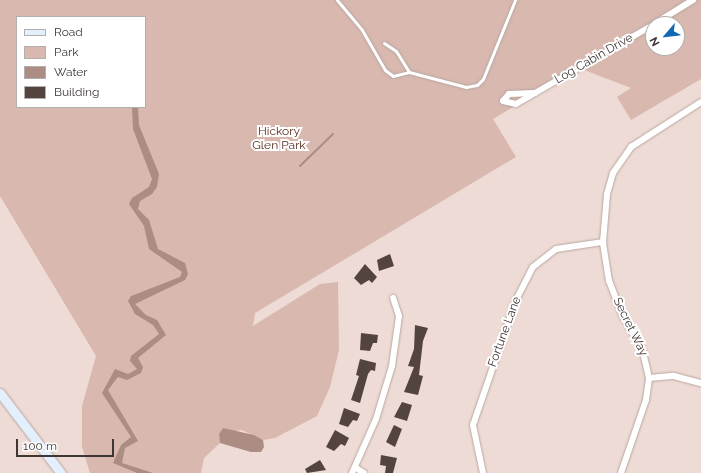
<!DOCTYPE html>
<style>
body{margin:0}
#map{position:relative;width:701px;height:473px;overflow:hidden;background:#eedbd5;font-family:Raleway,sans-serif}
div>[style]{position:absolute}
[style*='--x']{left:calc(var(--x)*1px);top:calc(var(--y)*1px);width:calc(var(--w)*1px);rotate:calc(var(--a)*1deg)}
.green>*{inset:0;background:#d8b8af}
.water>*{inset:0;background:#ac8d83}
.stream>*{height:2px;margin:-1px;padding:0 1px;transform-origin:1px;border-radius:1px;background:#ac8d83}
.building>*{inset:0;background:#544440}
.roads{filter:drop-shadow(0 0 1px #b9a7a1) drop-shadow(0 0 1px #b9a7a1)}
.lane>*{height:3px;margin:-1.5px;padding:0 1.5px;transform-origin:1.5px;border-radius:1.5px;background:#fff}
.street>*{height:6px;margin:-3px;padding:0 3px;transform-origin:3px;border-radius:3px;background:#fff}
.secondary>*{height:9px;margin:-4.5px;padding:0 4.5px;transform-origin:4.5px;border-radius:4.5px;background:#e3effd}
span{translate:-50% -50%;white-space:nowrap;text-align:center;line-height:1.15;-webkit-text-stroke:4px #fff;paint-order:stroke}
.street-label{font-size:12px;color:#3e3634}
.park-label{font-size:12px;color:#592c1e}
.legend{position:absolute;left:16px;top:16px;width:130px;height:92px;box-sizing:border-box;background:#fff;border:1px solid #b2afae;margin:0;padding:5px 7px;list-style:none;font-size:12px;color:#3e3634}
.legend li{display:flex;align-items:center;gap:8px;height:20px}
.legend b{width:20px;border:1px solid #b2afae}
.north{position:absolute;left:645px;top:16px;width:40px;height:40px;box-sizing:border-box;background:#fff;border:1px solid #b2afae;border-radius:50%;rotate:242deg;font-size:11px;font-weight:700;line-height:16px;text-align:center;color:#3e3634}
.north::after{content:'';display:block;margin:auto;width:14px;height:18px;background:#1168b5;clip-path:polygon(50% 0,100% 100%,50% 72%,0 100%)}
.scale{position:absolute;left:16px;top:439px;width:98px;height:18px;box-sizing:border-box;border:2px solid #3e3634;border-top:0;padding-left:5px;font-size:12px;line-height:14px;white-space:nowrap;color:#3e3634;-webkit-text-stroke:3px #fff;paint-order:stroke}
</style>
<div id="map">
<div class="green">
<i style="clip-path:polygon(evenodd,0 0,701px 0,701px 79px,631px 120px,617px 97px,631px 88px,579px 68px,493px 119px,516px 157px,255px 313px,253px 326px,320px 284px,338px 282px,339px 350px,330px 387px,317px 416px,275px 438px,263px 440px,242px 430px,219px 434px,220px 443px,204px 458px,201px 473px,90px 473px,82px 447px,82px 406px,96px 356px,0 196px,0 0,17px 17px,145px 17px,145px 107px,17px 107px,17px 17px,0 0,653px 24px,677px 24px,677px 48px,653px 48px,653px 24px)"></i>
</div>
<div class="water">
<i style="clip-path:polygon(132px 107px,138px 107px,139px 125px,159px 174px,157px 187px,152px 194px,140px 201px,138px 209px,149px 220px,158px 249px,185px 263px,188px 274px,185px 280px,135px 304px,146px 315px,157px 320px,166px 335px,138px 358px,143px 367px,141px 373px,127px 380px,118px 377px,108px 390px,138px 441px,125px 448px,122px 463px,153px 473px,137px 473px,113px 463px,121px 445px,131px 437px,102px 393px,115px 369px,128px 374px,137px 369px,130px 361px,131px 356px,159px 334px,153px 325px,135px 314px,128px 301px,131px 296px,180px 277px,182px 272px,149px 249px,144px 226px,129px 204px,132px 198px,149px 187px,152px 179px,133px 129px)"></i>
<i style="clip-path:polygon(223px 428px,254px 435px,263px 440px,264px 447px,261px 452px,251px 452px,220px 443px,219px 434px)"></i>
</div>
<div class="stream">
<i style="--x:300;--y:166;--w:46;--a:-44.1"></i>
</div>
<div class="building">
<i style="clip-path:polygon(390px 254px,394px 266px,379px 271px,377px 260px)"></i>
<i style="clip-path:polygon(365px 264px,377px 277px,372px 283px,369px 280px,361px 285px,354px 278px)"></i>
<i style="clip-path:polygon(415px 325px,428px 328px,423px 341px,419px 375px,423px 376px,418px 395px,404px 392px,414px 367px,408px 366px,414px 349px)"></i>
<i style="clip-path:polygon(361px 333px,378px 335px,377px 343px,373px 343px,370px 351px,360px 350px)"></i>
<i style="clip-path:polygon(360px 359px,376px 363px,375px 371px,371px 370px,368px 374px,360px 403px,351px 400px,359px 376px,356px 375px)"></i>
<i style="clip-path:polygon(402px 402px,412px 405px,407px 421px,394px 417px)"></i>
<i style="clip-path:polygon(344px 408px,360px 414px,357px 421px,353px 420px,348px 427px,339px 424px)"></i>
<i style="clip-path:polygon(394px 425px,402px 429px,395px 447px,386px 442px)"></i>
<i style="clip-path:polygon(335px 430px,349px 438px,345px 446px,341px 444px,334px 451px,326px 447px)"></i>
<i style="clip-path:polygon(381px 455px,397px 458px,393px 473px,385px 473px,386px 466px,380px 465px)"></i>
<i style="clip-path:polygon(320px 460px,326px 470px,307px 473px,305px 469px)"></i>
</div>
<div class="roads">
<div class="lane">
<i style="--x:337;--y:0;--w:39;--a:50"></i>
<i style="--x:362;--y:30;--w:46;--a:60.1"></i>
<i style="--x:385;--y:70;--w:10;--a:37"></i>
<i style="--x:393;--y:76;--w:16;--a:-14"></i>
<i style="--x:384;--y:43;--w:14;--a:34"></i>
<i style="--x:396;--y:51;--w:25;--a:58"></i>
<i style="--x:409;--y:72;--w:59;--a:14.7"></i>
<i style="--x:466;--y:87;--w:11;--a:-10"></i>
<i style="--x:477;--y:85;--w:8;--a:-45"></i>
<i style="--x:483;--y:79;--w:85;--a:-67.9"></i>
</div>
<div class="street">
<i style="--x:654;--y:24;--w:46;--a:-31.6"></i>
<i style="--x:535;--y:93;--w:26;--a:178"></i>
<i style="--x:509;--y:94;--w:9;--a:131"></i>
<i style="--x:503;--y:101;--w:13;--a:13"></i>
<i style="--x:516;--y:104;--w:158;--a:-30"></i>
<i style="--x:649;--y:378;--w:25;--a:-5"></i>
<i style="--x:674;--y:376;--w:28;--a:15"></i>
<i style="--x:356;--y:468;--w:9;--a:32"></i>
<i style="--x:352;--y:473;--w:59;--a:-66"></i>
<i style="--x:376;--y:419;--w:55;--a:-73.2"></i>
<i style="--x:392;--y:366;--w:50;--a:-82"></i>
<i style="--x:399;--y:316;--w:19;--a:-108"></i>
<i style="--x:483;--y:473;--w:49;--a:-101.8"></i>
<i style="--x:473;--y:425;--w:132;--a:-71"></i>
<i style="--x:516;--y:300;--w:37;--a:-63"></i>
<i style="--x:533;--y:267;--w:29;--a:-38"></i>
<i style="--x:556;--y:249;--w:48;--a:-8.5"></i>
<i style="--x:621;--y:473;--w:77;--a:-71.1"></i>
<i style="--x:646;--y:400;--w:22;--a:-82"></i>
<i style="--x:649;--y:378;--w:28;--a:-103"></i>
<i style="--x:643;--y:351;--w:39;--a:-120"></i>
<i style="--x:623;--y:317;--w:39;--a:-111"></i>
<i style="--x:609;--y:281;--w:39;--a:-99"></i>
<i style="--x:603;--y:242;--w:48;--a:-85.2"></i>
<i style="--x:607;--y:194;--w:22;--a:-74"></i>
<i style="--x:613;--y:173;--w:32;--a:-55"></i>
<i style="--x:631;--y:147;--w:83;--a:-32.7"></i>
</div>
<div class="secondary">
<i style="--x:0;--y:393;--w:101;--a:52.7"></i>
</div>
</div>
<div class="street-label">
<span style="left:594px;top:59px;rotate:-30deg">Log Cabin Drive</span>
<span style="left:630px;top:327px;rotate:64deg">Secret Way</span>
<span style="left:505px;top:332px;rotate:-70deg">Fortune Lane</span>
</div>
<div class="park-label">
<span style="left:279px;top:139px">Hickory<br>Glen Park</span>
</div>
<ul class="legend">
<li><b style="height:5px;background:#e3effd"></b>Road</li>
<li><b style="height:11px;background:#d8b8af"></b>Park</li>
<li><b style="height:11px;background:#ac8d83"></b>Water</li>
<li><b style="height:11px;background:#544440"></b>Building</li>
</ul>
<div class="north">N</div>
<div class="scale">100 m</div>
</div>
